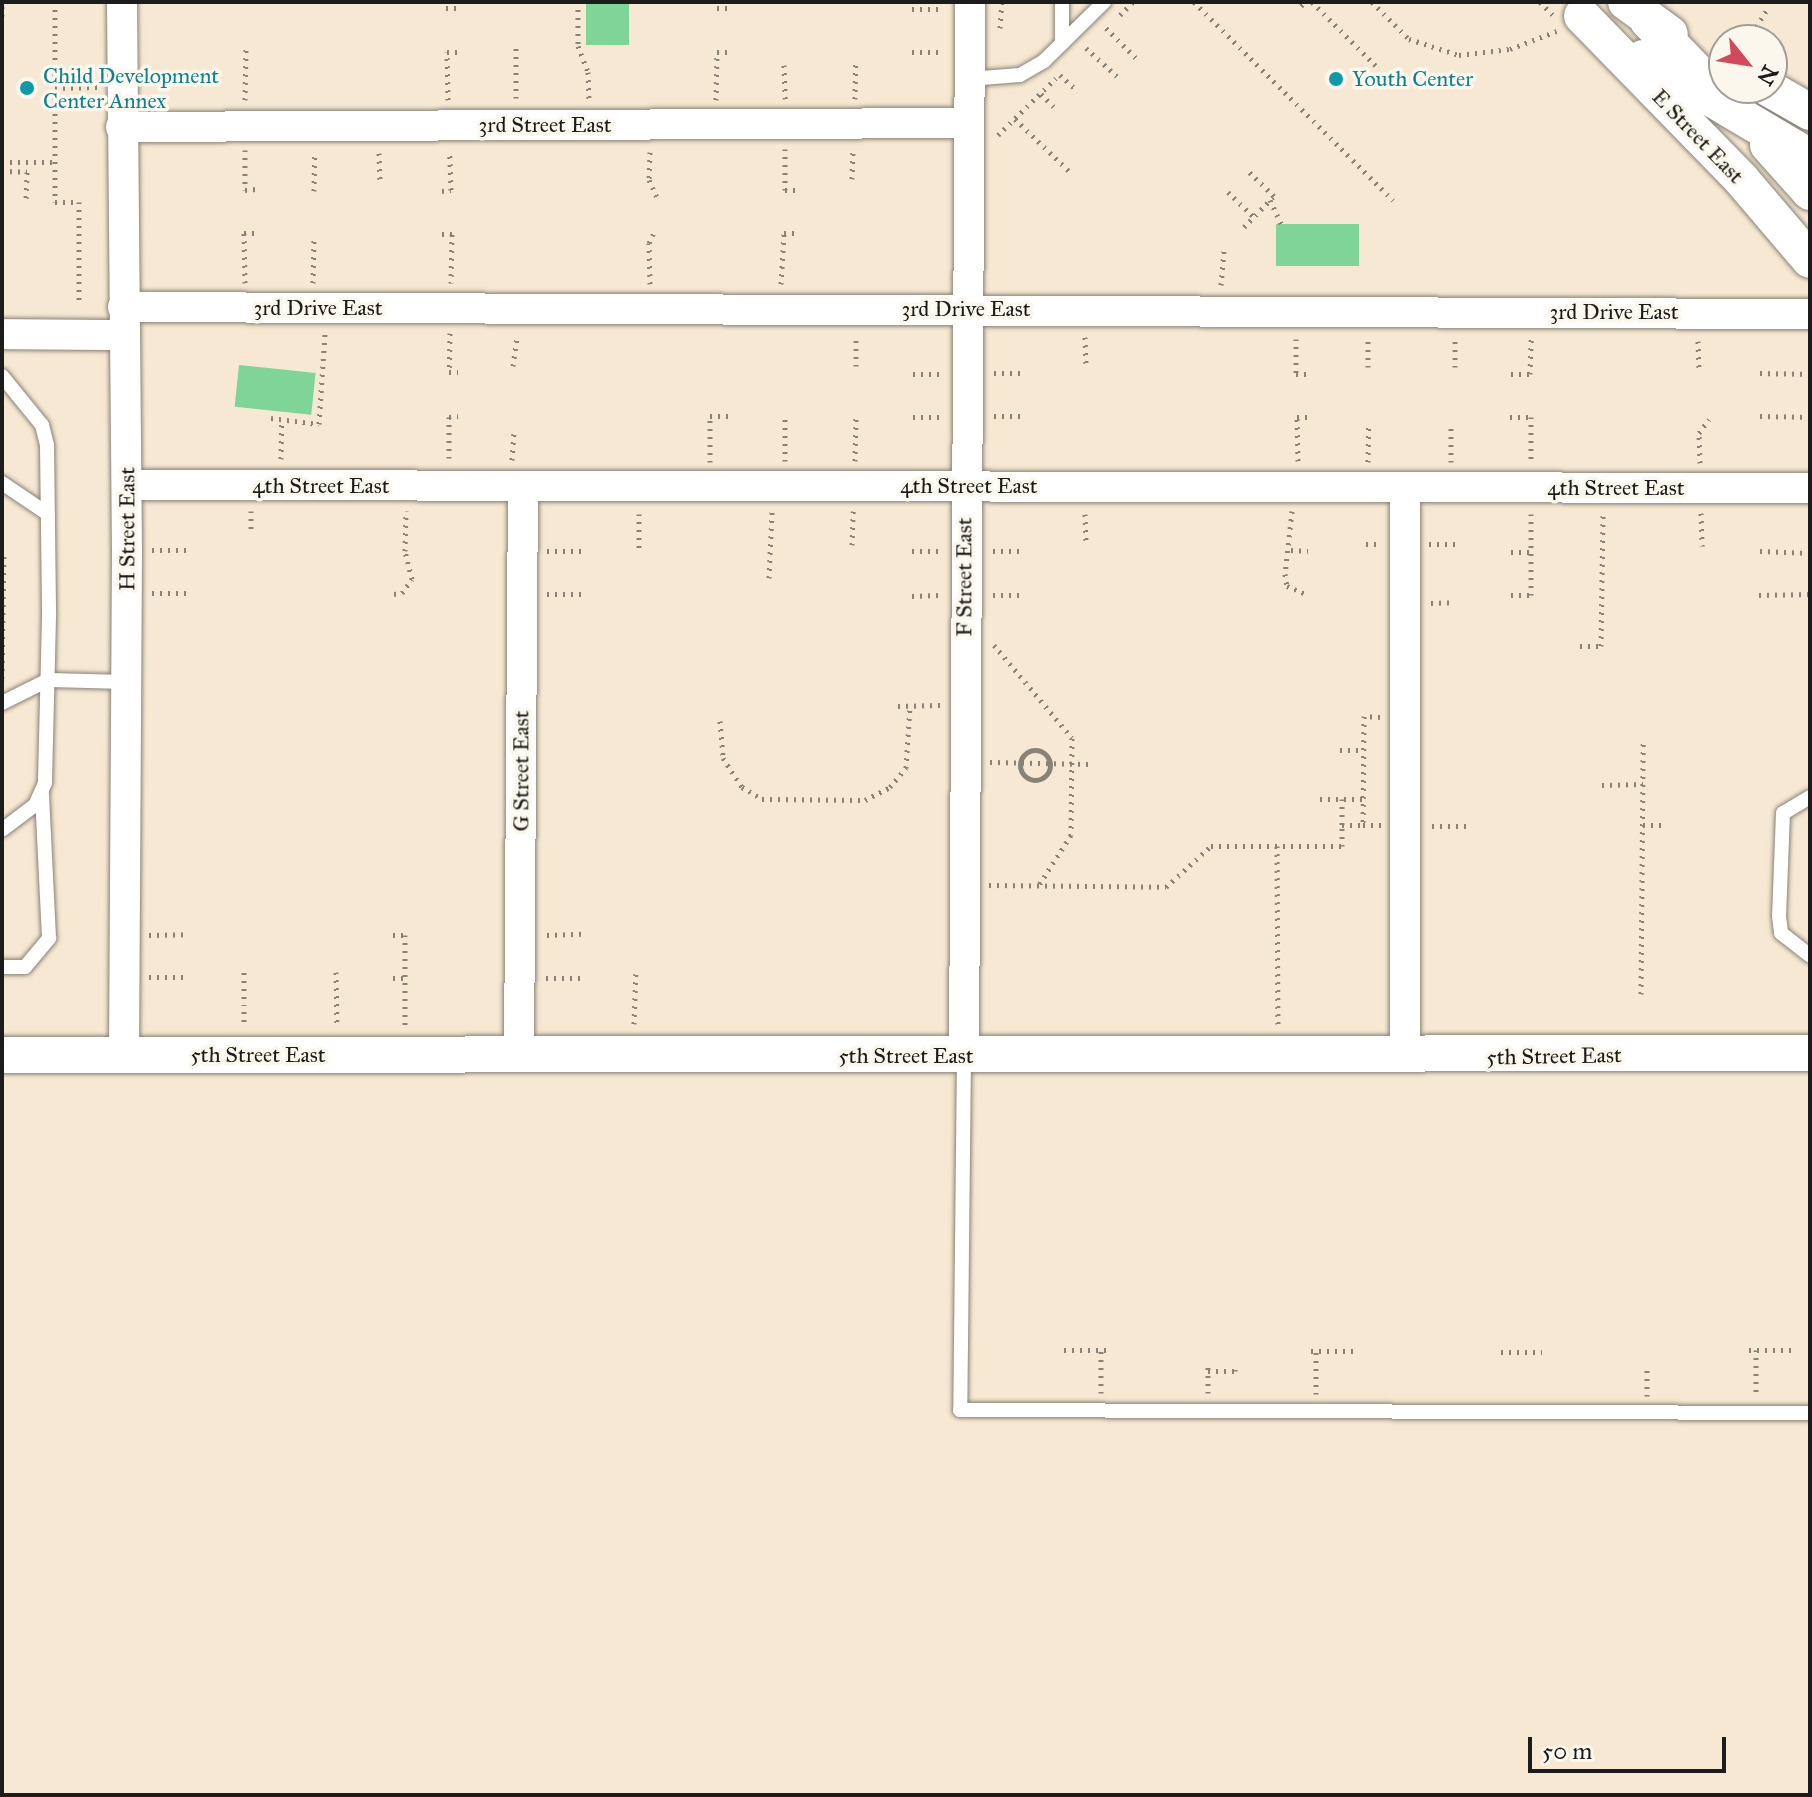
<!DOCTYPE html>
<style>
body{margin:0}
#map{position:relative;width:1812px;height:1797px;overflow:hidden;background:#f6e8d2;font-family:"IM FELL Great Primer",serif}
div>[style]{position:absolute}
[style*='--x']{left:calc(var(--x)*1px);top:calc(var(--y)*1px);width:calc(var(--w)*1px);rotate:calc(var(--a)*1deg)}
.green>*{inset:0;background:#7fd598;transform-origin:0 0}
.path>*{height:5px;margin-top:-2.5px;transform-origin:0;background:repeating-linear-gradient(90deg,#898277 0 2px,transparent 0 8px)}
.path>.ring{margin:-2.5px;padding:0;box-sizing:content-box;background:none;border:5px solid #898277;border-radius:50%}
.roads{filter:drop-shadow(0 0 2px #898277) drop-shadow(0 0 2px #898277)}
.service>*{height:14px;margin:-7px;padding:0 7px;transform-origin:7px;border-radius:7px;background:#fff}
.minor>*{height:30px;margin:-15px;padding:0 15px;transform-origin:15px;border-radius:15px;background:#fff}
.tertiary>*{height:36px;margin:-18px;padding:0 18px;transform-origin:18px;border-radius:18px;background:#fff}
.dots>*{width:22px;height:22px;translate:-50% -50%;box-sizing:border-box;border:4px solid #fbf7ec;border-radius:50%}
span{translate:-50% -50%;white-space:nowrap;text-align:center;line-height:1.15;-webkit-text-stroke:7px #fbf7ec;paint-order:stroke}
.culture-label{font-size:22px;color:#0d838f}
.left{translate:0 -50%;text-align:left}
.street-label{font-size:22px;color:#1c1c1c}
.frame{position:absolute;inset:0;border:4px solid #1c1c1c;pointer-events:none}
.north{position:absolute;left:1708px;top:24px;width:80px;height:80px;box-sizing:border-box;background:#fbf7ec;border:2px solid #a29f99;border-radius:50%;rotate:120deg;font-size:22px;font-weight:700;line-height:32px;text-align:center;color:#1c1c1c}
.north::after{content:'';display:block;margin:auto;width:28px;height:36px;background:#d1495b;clip-path:polygon(50% 0,100% 100%,50% 72%,0 100%)}
.scale{position:absolute;left:1528px;top:1737px;width:198px;height:36px;box-sizing:border-box;border:4px solid #1c1c1c;border-top:0;padding-left:10px;font-size:24px;line-height:28px;white-space:nowrap;color:#1c1c1c;-webkit-text-stroke:6px #fbf7ec;paint-order:stroke}
</style>
<div id="map">
<div class="green">
<i style="left:586px;top:2px;width:43px;height:43px"></i>
<i style="left:1276px;top:224px;width:83px;height:42px"></i>
<i style="left:239px;top:365px;width:77px;height:42px;rotate:6deg"></i>
</div>
<div class="path">
<i style="--x:55;--y:2;--w:200;--a:90"></i>
<i style="--x:55;--y:202;--w:24;--a:0"></i>
<i style="--x:79;--y:202;--w:103;--a:90"></i>
<i style="--x:246;--y:2;--w:1;--a:90"></i>
<i style="--x:446;--y:2;--w:6;--a:90"></i>
<i style="--x:446;--y:8;--w:13;--a:0"></i>
<i style="--x:578;--y:2;--w:44;--a:90"></i>
<i style="--x:578;--y:46;--w:28;--a:69"></i>
<i style="--x:588;--y:72;--w:27;--a:88"></i>
<i style="--x:717;--y:2;--w:6;--a:90"></i>
<i style="--x:717;--y:8;--w:11;--a:0"></i>
<i style="--x:1194;--y:2;--w:281;--a:44.9"></i>
<i style="--x:1312;--y:2;--w:91;--a:45"></i>
<i style="--x:1372;--y:2;--w:52;--a:45"></i>
<i style="--x:1409;--y:39;--w:52;--a:17.7"></i>
<i style="--x:1459;--y:55;--w:51;--a:-6.7"></i>
<i style="--x:1510;--y:49;--w:50;--a:-21"></i>
<i style="--x:1540;--y:2;--w:18;--a:45"></i>
<i style="--x:1301;--y:6;--w:6;--a:-45"></i>
<i style="--x:912;--y:9;--w:31;--a:0"></i>
<i style="--x:1120;--y:15;--w:18;--a:-45"></i>
<i style="--x:2;--y:16;--w:14;--a:-90"></i>
<i style="--x:1000;--y:28;--w:26;--a:-86"></i>
<i style="--x:1106;--y:28;--w:44;--a:45"></i>
<i style="--x:1748;--y:40;--w:36;--a:-58"></i>
<i style="--x:1086;--y:48;--w:45;--a:42.3"></i>
<i style="--x:912;--y:52;--w:31;--a:0"></i>
<i style="--x:784;--y:65;--w:34;--a:88"></i>
<i style="--x:1060;--y:75;--w:24;--a:42"></i>
<i style="--x:55;--y:88;--w:43;--a:-1.3"></i>
<i style="--x:1041;--y:94;--w:23;--a:45"></i>
<i style="--x:516;--y:98;--w:51;--a:-90"></i>
<i style="--x:855;--y:99;--w:39;--a:-89"></i>
<i style="--x:245;--y:100;--w:51;--a:-88.9"></i>
<i style="--x:448;--y:100;--w:48;--a:-91.2"></i>
<i style="--x:447;--y:52;--w:12;--a:0"></i>
<i style="--x:716;--y:100;--w:48;--a:-88.8"></i>
<i style="--x:717;--y:52;--w:11;--a:0"></i>
<i style="--x:1015;--y:119;--w:76;--a:43.9"></i>
<i style="--x:998;--y:135;--w:81;--a:-44.5"></i>
<i style="--x:785;--y:149;--w:41;--a:90"></i>
<i style="--x:785;--y:190;--w:10;--a:0"></i>
<i style="--x:245;--y:150;--w:40;--a:90"></i>
<i style="--x:245;--y:190;--w:12;--a:-5"></i>
<i style="--x:650;--y:152;--w:28;--a:92"></i>
<i style="--x:649;--y:180;--w:19;--a:65"></i>
<i style="--x:379;--y:153;--w:31;--a:88"></i>
<i style="--x:2;--y:162;--w:53;--a:0"></i>
<i style="--x:2;--y:171;--w:25;--a:2"></i>
<i style="--x:27;--y:172;--w:28;--a:92"></i>
<i style="--x:852;--y:179;--w:30;--a:-88"></i>
<i style="--x:314;--y:191;--w:39;--a:-89"></i>
<i style="--x:442;--y:191;--w:9;--a:-6"></i>
<i style="--x:451;--y:190;--w:37;--a:-92"></i>
<i style="--x:1228;--y:192;--w:36;--a:44"></i>
<i style="--x:1270;--y:200;--w:26;--a:65"></i>
<i style="--x:1244;--y:227;--w:43;--a:-45.9"></i>
<i style="--x:1274;--y:196;--w:36;--a:-136"></i>
<i style="--x:442;--y:234;--w:10;--a:0"></i>
<i style="--x:452;--y:234;--w:49;--a:91.2"></i>
<i style="--x:245;--y:283;--w:50;--a:-91.1"></i>
<i style="--x:244;--y:233;--w:13;--a:0"></i>
<i style="--x:313;--y:283;--w:43;--a:-88.7"></i>
<i style="--x:650;--y:284;--w:41;--a:-91.4"></i>
<i style="--x:649;--y:243;--w:14;--a:-65"></i>
<i style="--x:781;--y:284;--w:51;--a:-86.6"></i>
<i style="--x:784;--y:233;--w:11;--a:0"></i>
<i style="--x:1221;--y:285;--w:38;--a:-85"></i>
<i style="--x:450;--y:333;--w:39;--a:91"></i>
<i style="--x:449;--y:372;--w:9;--a:0"></i>
<i style="--x:1085;--y:337;--w:30;--a:88"></i>
<i style="--x:1296;--y:339;--w:35;--a:90"></i>
<i style="--x:1296;--y:374;--w:13;--a:0"></i>
<i style="--x:1698;--y:341;--w:27;--a:88"></i>
<i style="--x:513;--y:366;--w:30;--a:-82"></i>
<i style="--x:856;--y:366;--w:31;--a:-90"></i>
<i style="--x:1368;--y:367;--w:27;--a:-90"></i>
<i style="--x:1455;--y:367;--w:27;--a:-90"></i>
<i style="--x:994;--y:373;--w:29;--a:0"></i>
<i style="--x:1760;--y:373;--w:50;--a:1.1"></i>
<i style="--x:913;--y:374;--w:31;--a:0"></i>
<i style="--x:1511;--y:374;--w:19;--a:0"></i>
<i style="--x:1530;--y:374;--w:36;--a:-88"></i>
<i style="--x:994;--y:416;--w:29;--a:0"></i>
<i style="--x:1760;--y:416;--w:50;--a:1.1"></i>
<i style="--x:913;--y:417;--w:27;--a:0"></i>
<i style="--x:1510;--y:417;--w:21;--a:0"></i>
<i style="--x:1531;--y:417;--w:43;--a:90"></i>
<i style="--x:271;--y:418;--w:48;--a:7.1"></i>
<i style="--x:319;--y:424;--w:91;--a:-86.2"></i>
<i style="--x:449;--y:458;--w:41;--a:-90"></i>
<i style="--x:449;--y:417;--w:9;--a:-6"></i>
<i style="--x:281;--y:459;--w:39;--a:-89"></i>
<i style="--x:512;--y:460;--w:27;--a:-86"></i>
<i style="--x:785;--y:461;--w:43;--a:-90"></i>
<i style="--x:855;--y:461;--w:43;--a:-88.7"></i>
<i style="--x:1298;--y:461;--w:44;--a:-91.3"></i>
<i style="--x:1297;--y:417;--w:12;--a:0"></i>
<i style="--x:710;--y:462;--w:46;--a:-90"></i>
<i style="--x:710;--y:416;--w:18;--a:0"></i>
<i style="--x:1368;--y:462;--w:39;--a:-89"></i>
<i style="--x:1451;--y:462;--w:39;--a:-90"></i>
<i style="--x:1700;--y:463;--w:30;--a:-92"></i>
<i style="--x:1699;--y:433;--w:17;--a:-54"></i>
<i style="--x:251;--y:511;--w:23;--a:90"></i>
<i style="--x:1292;--y:511;--w:63;--a:96.3"></i>
<i style="--x:1285;--y:574;--w:12;--a:81"></i>
<i style="--x:1287;--y:586;--w:23;--a:23"></i>
<i style="--x:1701;--y:513;--w:33;--a:88"></i>
<i style="--x:639;--y:514;--w:35;--a:90"></i>
<i style="--x:1085;--y:514;--w:31;--a:88"></i>
<i style="--x:1366;--y:544;--w:13;--a:0"></i>
<i style="--x:1429;--y:544;--w:27;--a:0"></i>
<i style="--x:852;--y:545;--w:34;--a:-88"></i>
<i style="--x:152;--y:550;--w:35;--a:0"></i>
<i style="--x:1291;--y:550;--w:17;--a:3"></i>
<i style="--x:547;--y:551;--w:35;--a:0"></i>
<i style="--x:912;--y:551;--w:27;--a:0"></i>
<i style="--x:993;--y:551;--w:31;--a:0"></i>
<i style="--x:1760;--y:551;--w:50;--a:2.3"></i>
<i style="--x:1511;--y:552;--w:20;--a:0"></i>
<i style="--x:769;--y:578;--w:67;--a:-87.4"></i>
<i style="--x:152;--y:593;--w:35;--a:0"></i>
<i style="--x:394;--y:594;--w:8;--a:-7"></i>
<i style="--x:402;--y:593;--w:17;--a:-54"></i>
<i style="--x:412;--y:579;--w:29;--a:-104"></i>
<i style="--x:405;--y:551;--w:40;--a:-88.6"></i>
<i style="--x:547;--y:594;--w:35;--a:0"></i>
<i style="--x:993;--y:595;--w:31;--a:0"></i>
<i style="--x:1511;--y:595;--w:20;--a:0"></i>
<i style="--x:1531;--y:595;--w:81;--a:-90"></i>
<i style="--x:1759;--y:595;--w:51;--a:-1.1"></i>
<i style="--x:912;--y:596;--w:27;--a:-2"></i>
<i style="--x:1431;--y:603;--w:23;--a:-2"></i>
<i style="--x:994;--y:645;--w:121;--a:50"></i>
<i style="--x:1072;--y:738;--w:97;--a:90.6"></i>
<i style="--x:1071;--y:835;--w:59;--a:122.6"></i>
<i style="--x:1580;--y:646;--w:21;--a:0"></i>
<i style="--x:1601;--y:646;--w:133;--a:-89.1"></i>
<i style="--x:2;--y:678;--w:122;--a:-89.1"></i>
<i style="--x:898;--y:706;--w:43;--a:-1.3"></i>
<i style="--x:1380;--y:717;--w:16;--a:-176"></i>
<i style="--x:1364;--y:716;--w:109;--a:90.5"></i>
<i style="--x:1363;--y:825;--w:18;--a:0"></i>
<i style="--x:720;--y:721;--w:37;--a:85"></i>
<i style="--x:723;--y:758;--w:35;--a:57"></i>
<i style="--x:742;--y:787;--w:23;--a:31"></i>
<i style="--x:762;--y:799;--w:103;--a:0.6"></i>
<i style="--x:865;--y:800;--w:28;--a:-27"></i>
<i style="--x:890;--y:787;--w:25;--a:-50"></i>
<i style="--x:906;--y:768;--w:62;--a:-86.3"></i>
<i class="ring" style="left:1020px;top:750px;width:25px;height:25px"></i>
<i style="--x:1340;--y:750;--w:24;--a:0"></i>
<i style="--x:990;--y:762;--w:99;--a:1.2"></i>
<i style="--x:1602;--y:785;--w:41;--a:-1.4"></i>
<i style="--x:1320;--y:799;--w:43;--a:0"></i>
<i style="--x:1342;--y:799;--w:26;--a:90"></i>
<i style="--x:1643;--y:825;--w:22;--a:0"></i>
<i style="--x:1432;--y:826;--w:39;--a:0"></i>
<i style="--x:1277;--y:846;--w:178;--a:89.7"></i>
<i style="--x:989;--y:885;--w:177;--a:0.6"></i>
<i style="--x:1166;--y:887;--w:61;--a:-42.3"></i>
<i style="--x:1211;--y:846;--w:131;--a:0"></i>
<i style="--x:1342;--y:846;--w:21;--a:-90"></i>
<i style="--x:1342;--y:825;--w:21;--a:0"></i>
<i style="--x:149;--y:935;--w:39;--a:-1"></i>
<i style="--x:393;--y:935;--w:12;--a:0"></i>
<i style="--x:405;--y:935;--w:91;--a:90"></i>
<i style="--x:547;--y:935;--w:35;--a:-2"></i>
<i style="--x:244;--y:972;--w:55;--a:90"></i>
<i style="--x:336;--y:972;--w:55;--a:89"></i>
<i style="--x:149;--y:977;--w:39;--a:0"></i>
<i style="--x:393;--y:978;--w:12;--a:0"></i>
<i style="--x:546;--y:978;--w:35;--a:0"></i>
<i style="--x:1641;--y:994;--w:253;--a:-89.5"></i>
<i style="--x:634;--y:1024;--w:55;--a:-87.9"></i>
<i style="--x:1064;--y:1350;--w:45;--a:0"></i>
<i style="--x:1749;--y:1350;--w:44;--a:0"></i>
<i style="--x:1756;--y:1350;--w:43;--a:90"></i>
<i style="--x:1311;--y:1351;--w:43;--a:0"></i>
<i style="--x:1501;--y:1352;--w:41;--a:0"></i>
<i style="--x:1208;--y:1371;--w:27;--a:0"></i>
<i style="--x:1235;--y:1371;--w:5;--a:-90"></i>
<i style="--x:1101;--y:1393;--w:43;--a:-90"></i>
<i style="--x:1208;--y:1393;--w:27;--a:-90"></i>
<i style="--x:1316;--y:1394;--w:43;--a:-90"></i>
<i style="--x:1647;--y:1396;--w:31;--a:-90"></i>
</div>
<div class="roads">
<div class="service">
<i style="--x:1062;--y:2;--w:41;--a:90"></i>
<i style="--x:969;--y:79;--w:51;--a:-4.5"></i>
<i style="--x:1020;--y:75;--w:28;--a:-30"></i>
<i style="--x:1044;--y:61;--w:84;--a:-44.5"></i>
<i style="--x:2;--y:376;--w:63;--a:50.8"></i>
<i style="--x:42;--y:425;--w:21;--a:76"></i>
<i style="--x:47;--y:445;--w:172;--a:89.3"></i>
<i style="--x:49;--y:617;--w:166;--a:91.4"></i>
<i style="--x:45;--y:783;--w:24;--a:114"></i>
<i style="--x:35;--y:805;--w:41;--a:142.9"></i>
<i style="--x:2;--y:483;--w:55;--a:34"></i>
<i style="--x:2;--y:703;--w:51;--a:-26.6"></i>
<i style="--x:48;--y:680;--w:79;--a:1.5"></i>
<i style="--x:1810;--y:797;--w:31;--a:149"></i>
<i style="--x:1783;--y:813;--w:103;--a:92.2"></i>
<i style="--x:1779;--y:916;--w:17;--a:83"></i>
<i style="--x:1781;--y:933;--w:37;--a:38"></i>
<i style="--x:2;--y:967;--w:23;--a:0"></i>
<i style="--x:25;--y:967;--w:38;--a:-50"></i>
<i style="--x:49;--y:938;--w:145;--a:-92.8"></i>
<i style="--x:964;--y:1056;--w:354;--a:90.6"></i>
<i style="--x:960;--y:1410;--w:850;--a:0.2"></i>
</div>
<div class="minor">
<i style="--x:122;--y:2;--w:549;--a:89.48"></i>
<i style="--x:127;--y:551;--w:504;--a:90.34"></i>
<i style="--x:121;--y:127;--w:848;--a:-0.27"></i>
<i style="--x:123;--y:307;--w:1687;--a:0.24"></i>
<i style="--x:2;--y:334;--w:121;--a:0.5"></i>
<i style="--x:127;--y:485;--w:1683;--a:0.1"></i>
<i style="--x:519;--y:1056;--w:569;--a:-89.6"></i>
<i style="--x:964;--y:1056;--w:1054;--a:-89.67"></i>
<i style="--x:1405;--y:1057;--w:570;--a:-90"></i>
</div>
<div class="tertiary">
<i style="--x:1626;--y:2;--w:54;--a:36"></i>
<i style="--x:1582;--y:16;--w:228;--a:45.7"></i>
<i style="--x:1741;--y:179;--w:106;--a:49.6"></i>
<i style="--x:1648;--y:21;--w:86;--a:45.9"></i>
<i style="--x:1643;--y:58;--w:194;--a:30.7"></i>
<i style="--x:1768;--y:88;--w:48;--a:29.7"></i>
<i style="--x:1768;--y:145;--w:63;--a:48.2"></i>
<i style="--x:2;--y:1055;--w:1808;--a:-0.06"></i>
</div>
</div>
<div class="dots">
<i style="left:1336px;top:79px;background:#0f9aa8"></i>
<i style="left:27px;top:88px;background:#0f9aa8"></i>
</div>
<div class="culture-label">
<span class="left" style="left:43px;top:88px">Child Development<br>Center Annex</span>
<span class="left" style="left:1352px;top:79px">Youth Center</span>
</div>
<div class="street-label">
<span style="left:545px;top:125px">3rd Street East</span>
<span style="left:1698px;top:136px;rotate:46deg">E Street East</span>
<span style="left:318px;top:308px">3rd Drive East</span>
<span style="left:966px;top:309px">3rd Drive East</span>
<span style="left:1614px;top:312px">3rd Drive East</span>
<span style="left:321px;top:486px">4th Street East</span>
<span style="left:969px;top:486px">4th Street East</span>
<span style="left:1616px;top:488px">4th Street East</span>
<span style="left:127px;top:529px;rotate:-90deg">H Street East</span>
<span style="left:964px;top:577px;rotate:-90deg">F Street East</span>
<span style="left:521px;top:771px;rotate:-90deg">G Street East</span>
<span style="left:258px;top:1055px">5th Street East</span>
<span style="left:906px;top:1056px">5th Street East</span>
<span style="left:1554px;top:1056px;rotate:-1deg">5th Street East</span>
</div>
<div class="frame"></div>
<div class="north">N</div>
<div class="scale">50 m</div>
</div>
